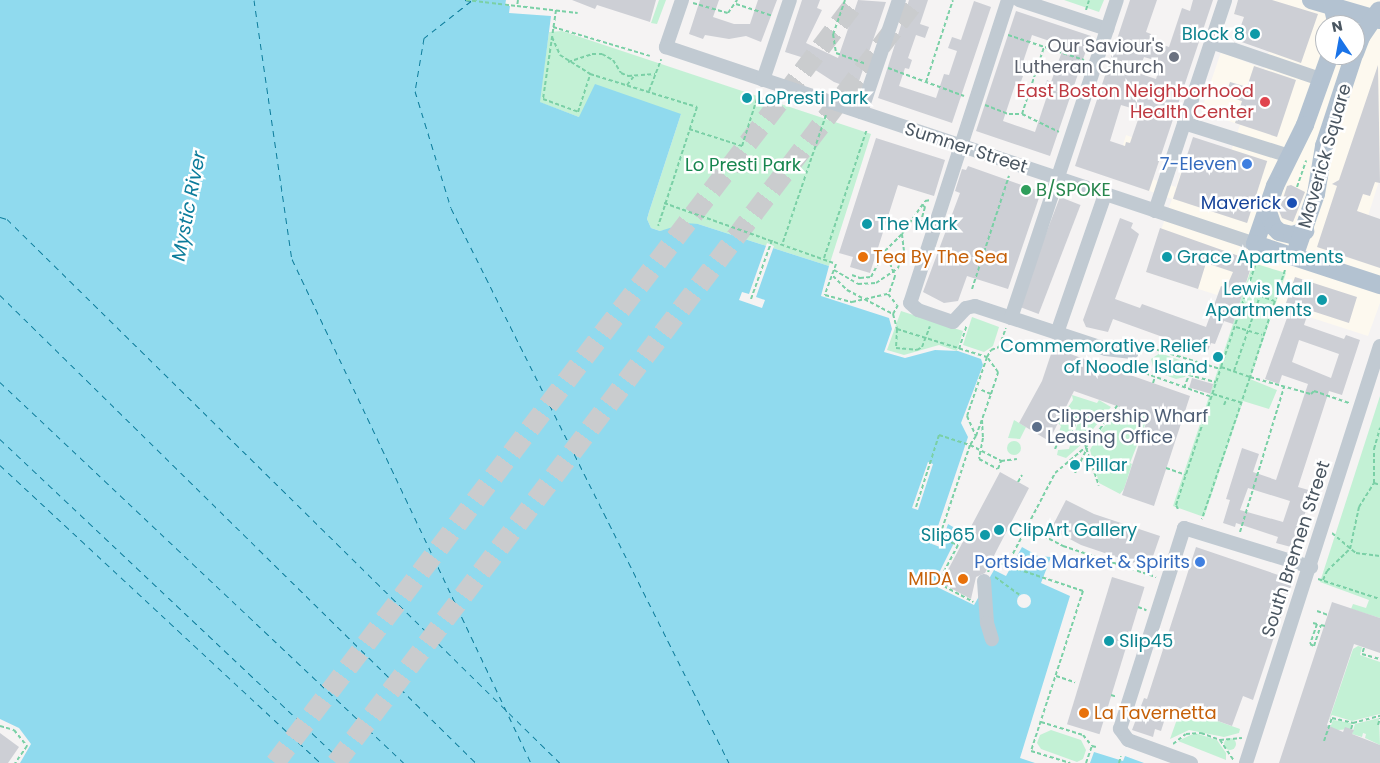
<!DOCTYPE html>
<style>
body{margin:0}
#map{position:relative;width:1380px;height:763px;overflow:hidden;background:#f5f3f3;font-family:Poppins,sans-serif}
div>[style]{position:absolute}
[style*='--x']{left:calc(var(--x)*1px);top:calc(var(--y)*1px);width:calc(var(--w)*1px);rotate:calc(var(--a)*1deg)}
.commercial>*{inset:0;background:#fdf9ef}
.green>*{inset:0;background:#c3f1d5}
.round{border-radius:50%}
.water>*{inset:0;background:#90daee}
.pier>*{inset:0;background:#f5f3f3}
.ferry>*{height:1px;margin-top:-0.5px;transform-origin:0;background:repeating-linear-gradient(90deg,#0c7c9b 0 6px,transparent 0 11px)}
.building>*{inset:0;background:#cdcfd5;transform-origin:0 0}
.highway-tunnel>*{height:20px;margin-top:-10px;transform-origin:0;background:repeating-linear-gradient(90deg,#caccce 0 20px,transparent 0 30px)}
.path>*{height:2px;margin-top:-1px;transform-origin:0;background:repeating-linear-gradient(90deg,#7ad0a6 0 4px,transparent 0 6.5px)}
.minor>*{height:14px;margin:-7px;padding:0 7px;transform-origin:7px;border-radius:7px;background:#c1cad2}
.major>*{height:18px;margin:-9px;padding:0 9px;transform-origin:9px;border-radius:9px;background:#b3c2d1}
.dots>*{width:14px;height:14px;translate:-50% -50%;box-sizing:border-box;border:2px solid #fff;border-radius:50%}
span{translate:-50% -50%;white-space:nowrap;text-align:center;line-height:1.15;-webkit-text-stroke:5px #fff;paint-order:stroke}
.culture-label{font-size:18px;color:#0d838f}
.right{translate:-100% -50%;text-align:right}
.left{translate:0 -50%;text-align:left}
.worship-label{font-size:18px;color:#5b616d}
.health-label{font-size:18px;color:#be3a42}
.street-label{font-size:18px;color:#4a5661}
.shop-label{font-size:18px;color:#366cbe}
.park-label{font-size:18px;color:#17864f}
.leisure-label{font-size:18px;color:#27864d}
.transit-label{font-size:18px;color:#164399}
.food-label{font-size:18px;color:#c56008}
.service-label{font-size:18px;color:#4e5e75}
.water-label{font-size:19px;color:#0c7c9b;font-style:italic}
.north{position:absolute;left:1315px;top:15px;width:50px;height:50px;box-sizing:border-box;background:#fff;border:1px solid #b7bbc0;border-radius:50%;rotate:348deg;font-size:14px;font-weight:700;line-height:20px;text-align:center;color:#4a5661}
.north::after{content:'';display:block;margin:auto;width:18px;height:22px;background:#1a73e8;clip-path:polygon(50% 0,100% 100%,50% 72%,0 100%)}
</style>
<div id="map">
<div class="commercial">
<i style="clip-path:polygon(evenodd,1238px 0,1380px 0,1380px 178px,1362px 235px,1380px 241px,1380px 303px,1368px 336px,1275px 306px,1286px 273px,1254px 264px,1243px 294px,1221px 286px,1217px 295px,1146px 272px,1172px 199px,1113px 178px,1126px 135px,1144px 142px,1134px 173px,1176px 187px,1182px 168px,1216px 180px,1218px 173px,1223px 174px,1240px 125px,1201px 111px,1221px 52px,1264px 69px,1276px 27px,1234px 14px,1238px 0,1325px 25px,1355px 25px,1355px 55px,1325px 55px,1325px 25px)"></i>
</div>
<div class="green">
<i style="clip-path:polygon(659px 0,666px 0,657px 24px,651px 23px)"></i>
<i style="clip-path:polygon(1064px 0,1104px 0,1099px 12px)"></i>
<i style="clip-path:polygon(562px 31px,871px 134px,829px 266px,698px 224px,660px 231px,651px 228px,647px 219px,649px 212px,681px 114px,579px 117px,539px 102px,549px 32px)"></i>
<i style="clip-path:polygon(1253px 263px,1286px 273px,1250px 379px,1277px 390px,1269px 409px,1243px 401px,1204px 517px,1173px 506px)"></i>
<i style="clip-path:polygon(901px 311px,963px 331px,957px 351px,939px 345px,904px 355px,887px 350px)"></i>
<i style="clip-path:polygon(972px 317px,999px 327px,993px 346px,984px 352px,963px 345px)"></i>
<i style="clip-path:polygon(1160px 353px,1188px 363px,1189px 370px,1185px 377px,1176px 379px,1154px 371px,1151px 359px)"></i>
<i style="clip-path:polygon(1072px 395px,1097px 403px,1099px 400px,1111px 407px,1085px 439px,1074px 436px,1079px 417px,1066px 410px,1073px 400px)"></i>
<i style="clip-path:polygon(1380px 396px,1380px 618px,1351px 609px,1353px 604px,1366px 608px,1369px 600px,1320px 582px)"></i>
<i style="clip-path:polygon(1121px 408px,1148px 417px,1130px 463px,1132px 464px,1124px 489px,1120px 494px,1099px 483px,1090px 450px,1101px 430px)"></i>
<i style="clip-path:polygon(1064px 412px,1075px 418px,1070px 435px,1059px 432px,1061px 426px,1058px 423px)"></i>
<i style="clip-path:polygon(1014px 420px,1026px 427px,1020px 439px,1008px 438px)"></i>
<i style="clip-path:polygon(1072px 439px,1083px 443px,1066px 458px,1057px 455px,1058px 450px,1069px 449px)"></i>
<i class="round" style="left:1007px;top:441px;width:14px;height:14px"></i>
<i style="clip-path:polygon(1358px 646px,1362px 647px,1360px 655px,1380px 662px,1380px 714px,1352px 721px,1332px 715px,1329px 720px,1353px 649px)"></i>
<i style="clip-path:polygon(1181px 708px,1240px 729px,1239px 733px,1224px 737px,1189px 730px,1170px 739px)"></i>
<i style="clip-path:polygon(1379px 718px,1380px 745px,1365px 738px,1366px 734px,1363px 733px,1362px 737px,1352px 734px,1355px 724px)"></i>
<i style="clip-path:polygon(1333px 720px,1352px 723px,1350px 729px,1338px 730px,1325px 742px)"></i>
<i style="clip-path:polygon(1051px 730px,1081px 740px,1086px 750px,1083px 759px,1077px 762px,1041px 749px,1037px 743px,1040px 735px)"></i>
<i style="clip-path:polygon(1195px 733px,1217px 740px,1226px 753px,1226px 760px,1178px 741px)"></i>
<i class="round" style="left:1224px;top:738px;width:12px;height:12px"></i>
</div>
<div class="water">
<i style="clip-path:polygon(0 0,506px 0,505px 6px,510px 6px,509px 13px,551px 16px,540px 102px,579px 117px,595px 84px,681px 114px,649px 212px,647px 219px,651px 228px,660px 231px,686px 223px,698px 224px,829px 266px,821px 296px,889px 318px,892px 329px,884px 352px,905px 358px,935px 350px,958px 351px,981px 359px,983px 365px,961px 423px,968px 437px,932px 544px,940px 547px,948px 524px,960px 531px,933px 585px,974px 605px,994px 570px,1006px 576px,1022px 547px,1038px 556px,1051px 557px,1041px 583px,1070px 596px,1020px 758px,1035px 763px,20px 763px,31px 744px,19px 728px,0 719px)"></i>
<i style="clip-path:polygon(1094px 752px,1123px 761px,1125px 756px,1144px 763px,1090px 763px)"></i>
</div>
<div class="pier">
<i style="clip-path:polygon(767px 243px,774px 246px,756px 297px,765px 300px,762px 308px,739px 300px,742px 292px,749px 294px)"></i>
<i style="clip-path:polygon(928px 462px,933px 464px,918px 510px,912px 508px)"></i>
<i class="round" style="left:1017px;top:594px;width:14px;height:14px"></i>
</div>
<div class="ferry">
<i style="--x:254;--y:0;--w:262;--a:81.7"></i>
<i style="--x:292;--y:259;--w:558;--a:64.63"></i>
<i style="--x:465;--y:0;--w:6;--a:9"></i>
<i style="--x:471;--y:1;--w:60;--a:141.8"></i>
<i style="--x:424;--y:38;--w:54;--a:99.6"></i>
<i style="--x:415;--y:91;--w:122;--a:72.9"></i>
<i style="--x:451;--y:208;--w:621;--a:63.39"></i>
<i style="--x:0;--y:217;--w:7;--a:16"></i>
<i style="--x:7;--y:219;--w:700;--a:44.54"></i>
<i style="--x:0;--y:295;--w:668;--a:44.51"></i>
<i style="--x:0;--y:382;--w:555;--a:43.32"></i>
<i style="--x:0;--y:439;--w:473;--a:43.3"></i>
<i style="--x:0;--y:465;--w:438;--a:42.9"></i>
<i style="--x:509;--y:713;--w:71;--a:44.4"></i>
</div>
<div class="building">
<i style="clip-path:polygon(572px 0,656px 0,650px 22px,597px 5px,595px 9px)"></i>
<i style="clip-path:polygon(700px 0,719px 0,713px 17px,734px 24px,750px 24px,758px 0,777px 0,761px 42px,746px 36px,729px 39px,705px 35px,703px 39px,689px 34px)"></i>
<i style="clip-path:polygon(802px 0,820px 0,817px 8px,822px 10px,806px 43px,838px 58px,858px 0,886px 2px,856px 90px,834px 82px,800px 60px,801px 57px,785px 52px)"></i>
<i style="clip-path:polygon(909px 0,928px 0,920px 24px,929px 27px,925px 38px,916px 35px,908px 58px,912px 60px,909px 69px,905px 68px,899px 86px,936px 98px,944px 74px,949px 75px,957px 51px,948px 48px,952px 37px,961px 40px,974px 1px,991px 7px,952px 123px,878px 98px)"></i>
<i style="clip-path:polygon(evenodd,1130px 0,1157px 0,1146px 32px,1151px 34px,1149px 40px,1169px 47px,1182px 8px,1190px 11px,1193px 0,1213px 0,1149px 191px,1075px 166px,1130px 0,1144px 57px,1161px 62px,1156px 79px,1138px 73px,1144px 57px,1130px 0,1121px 105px,1141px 111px,1130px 143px,1126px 142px,1125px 146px,1110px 141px,1121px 105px)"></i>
<i style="clip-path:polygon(1238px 0,1272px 0,1318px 14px,1301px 63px,1236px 40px,1244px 17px,1234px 14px)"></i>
<i style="clip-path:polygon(evenodd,1016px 11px,1091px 36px,1050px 156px,976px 131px,1016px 11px,1032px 35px,1064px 46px,1051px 82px,1047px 80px,1043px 91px,1048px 93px,1035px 132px,1003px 121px,1015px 85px,1019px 87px,1023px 76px,1019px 74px,1032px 35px)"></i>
<i style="clip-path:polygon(1378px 65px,1380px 183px,1375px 182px,1370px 196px,1363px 194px,1357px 211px,1380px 219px,1380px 268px,1317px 247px,1337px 186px,1332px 184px,1339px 180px)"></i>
<i style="clip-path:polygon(1254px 66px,1296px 80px,1277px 137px,1235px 123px,1242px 101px,1225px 96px,1230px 82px,1247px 87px)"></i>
<i style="left:1193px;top:137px;width:78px;height:65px;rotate:18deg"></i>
<i style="clip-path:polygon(876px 138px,945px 160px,934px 196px,898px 185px,870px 273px,850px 267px,853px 257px,839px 253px)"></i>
<i style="clip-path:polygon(968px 166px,1041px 192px,1008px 289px,967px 276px,958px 301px,944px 303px,923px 292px,960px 193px,955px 191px,962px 169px,966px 170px)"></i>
<i style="clip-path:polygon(1291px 185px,1305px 192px,1293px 222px,1282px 218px,1279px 211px,1287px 186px)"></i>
<i style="left:1060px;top:197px;width:22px;height:117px;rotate:21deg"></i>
<i style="clip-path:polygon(1120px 218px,1133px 223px,1131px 228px,1139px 234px,1115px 299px,1140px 308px,1142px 304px,1206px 327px,1221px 286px,1226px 288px,1233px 272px,1206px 263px,1198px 289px,1146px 272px,1160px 228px,1253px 261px,1233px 324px,1224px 321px,1215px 344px,1211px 343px,1207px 353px,1113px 319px,1108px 332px,1086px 327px,1083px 320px)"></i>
<i style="clip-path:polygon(evenodd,1295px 277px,1357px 297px,1349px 323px,1309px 310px,1304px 325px,1344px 339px,1346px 335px,1360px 340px,1342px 395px,1329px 391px,1298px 487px,1312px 491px,1298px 536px,1295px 535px,1291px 547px,1276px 543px,1278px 537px,1236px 523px,1235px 527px,1223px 523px,1230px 500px,1226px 499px,1242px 448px,1259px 454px,1253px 472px,1276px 480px,1308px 384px,1282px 375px,1279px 384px,1265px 379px,1292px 304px,1286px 303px,1295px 277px,1299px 340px,1339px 354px,1331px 378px,1292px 362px,1299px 340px,1295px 277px,1248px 488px,1290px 501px,1283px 522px,1240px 510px,1248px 488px)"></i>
<i style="clip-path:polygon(1053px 348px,1190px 396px,1154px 506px,1122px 495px,1148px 417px,1074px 391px,1049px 441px,1019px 423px,1042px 381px)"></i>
<i style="left:1192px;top:378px;width:22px;height:10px;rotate:16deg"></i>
<i style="clip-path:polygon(1000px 472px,1029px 488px,985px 573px,976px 577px,971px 599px,941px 583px)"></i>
<i style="clip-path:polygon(1066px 500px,1094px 514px,1160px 536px,1149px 568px,1081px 545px,1051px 529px)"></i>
<i style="clip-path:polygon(1196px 547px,1293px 580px,1253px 700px,1243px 696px,1232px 726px,1181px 708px,1178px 712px,1168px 709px,1161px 731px,1155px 729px,1153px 737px,1132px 730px,1144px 698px,1147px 699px)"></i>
<i style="left:1112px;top:577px;width:34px;height:154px;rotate:17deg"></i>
<i style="clip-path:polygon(1332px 602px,1380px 618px,1380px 653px,1354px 644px,1327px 725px,1343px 732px,1345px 727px,1354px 730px,1352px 734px,1380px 745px,1380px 763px,1279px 763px)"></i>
<i style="clip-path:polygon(0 733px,19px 747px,8px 763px,0 763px)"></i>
</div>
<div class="highway-tunnel">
<i style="--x:275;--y:763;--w:960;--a:-52.66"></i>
<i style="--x:336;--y:763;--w:958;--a:-52.76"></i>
</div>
<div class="path">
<i style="--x:466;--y:0;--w:51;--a:6.7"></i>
<i style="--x:518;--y:0;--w:6;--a:99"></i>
<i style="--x:517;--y:6;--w:61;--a:6.5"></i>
<i style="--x:845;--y:0;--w:36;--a:109"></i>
<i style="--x:833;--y:34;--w:19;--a:81"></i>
<i style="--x:836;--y:53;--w:30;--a:20"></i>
<i style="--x:693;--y:3;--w:36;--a:16"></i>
<i style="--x:728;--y:13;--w:16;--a:-55"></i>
<i style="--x:736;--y:4;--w:38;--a:18"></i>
<i style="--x:556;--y:10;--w:90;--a:98.3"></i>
<i style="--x:543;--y:99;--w:37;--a:20"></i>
<i style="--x:578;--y:112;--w:40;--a:-72"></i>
<i style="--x:590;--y:74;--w:112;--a:17.1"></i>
<i style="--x:697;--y:107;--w:125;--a:108.1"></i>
<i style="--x:1086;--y:10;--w:10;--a:-73"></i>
<i style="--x:553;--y:27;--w:101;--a:16.6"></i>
<i style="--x:1008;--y:35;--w:80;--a:18.2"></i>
<i style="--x:552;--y:37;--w:20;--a:66"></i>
<i style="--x:560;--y:55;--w:36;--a:32"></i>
<i style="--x:568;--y:62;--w:25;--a:-18"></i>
<i style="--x:592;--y:54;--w:10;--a:0"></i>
<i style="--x:602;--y:54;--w:13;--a:29"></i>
<i style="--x:613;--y:60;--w:15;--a:58"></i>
<i style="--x:621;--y:73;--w:8;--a:23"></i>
<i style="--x:628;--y:76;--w:27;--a:-4"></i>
<i style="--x:888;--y:68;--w:81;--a:20.2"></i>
<i style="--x:926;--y:82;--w:86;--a:-71.8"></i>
<i style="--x:627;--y:85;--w:11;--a:-52"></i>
<i style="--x:649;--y:91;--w:34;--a:-69"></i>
<i style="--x:985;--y:105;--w:26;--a:21"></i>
<i style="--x:1009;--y:114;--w:13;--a:0"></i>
<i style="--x:1022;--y:114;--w:41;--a:25.9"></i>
<i style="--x:1022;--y:114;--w:71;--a:-71.8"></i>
<i style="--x:689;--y:129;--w:56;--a:17.8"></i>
<i style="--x:742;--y:146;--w:57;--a:-72.5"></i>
<i style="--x:1297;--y:187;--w:28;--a:-71"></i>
<i style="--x:664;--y:203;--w:182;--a:19.5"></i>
<i style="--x:836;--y:264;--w:33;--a:110"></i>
<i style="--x:825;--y:295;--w:28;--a:15"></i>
<i style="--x:852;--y:302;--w:37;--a:-13"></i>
<i style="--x:888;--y:294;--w:14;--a:51"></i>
<i style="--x:922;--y:205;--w:4;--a:34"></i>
<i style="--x:925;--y:207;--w:19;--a:106"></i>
<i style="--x:920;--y:225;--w:3;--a:0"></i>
<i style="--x:783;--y:242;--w:134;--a:-71.3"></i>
<i style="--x:885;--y:251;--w:27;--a:68"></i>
<i style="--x:895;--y:276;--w:18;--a:109"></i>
<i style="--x:824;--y:258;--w:136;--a:-71.6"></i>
<i style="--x:834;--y:270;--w:28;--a:30"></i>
<i style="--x:858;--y:284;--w:18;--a:-3"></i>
<i style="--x:876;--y:283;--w:27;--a:-34"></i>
<i style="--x:898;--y:268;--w:18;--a:-71"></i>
<i style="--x:904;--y:251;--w:17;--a:-97"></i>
<i style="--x:1285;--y:270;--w:113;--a:108.1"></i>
<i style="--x:1250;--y:377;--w:63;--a:15.6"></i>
<i style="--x:1311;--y:394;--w:4;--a:-45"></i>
<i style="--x:1314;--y:391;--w:37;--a:19"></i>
<i style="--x:852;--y:275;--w:9;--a:21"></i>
<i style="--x:860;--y:278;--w:11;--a:-5"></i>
<i style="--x:871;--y:277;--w:30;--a:-62"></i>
<i style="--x:885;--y:251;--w:24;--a:-45"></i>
<i style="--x:902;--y:234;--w:40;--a:-55.1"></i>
<i style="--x:925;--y:201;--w:6;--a:-9"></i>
<i style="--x:833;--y:276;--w:20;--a:45"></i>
<i style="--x:847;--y:290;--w:52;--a:27.6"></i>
<i style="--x:893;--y:314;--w:16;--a:75"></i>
<i style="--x:897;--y:329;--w:94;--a:17.3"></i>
<i style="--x:987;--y:357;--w:62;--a:108.7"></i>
<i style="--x:967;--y:416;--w:22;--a:66"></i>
<i style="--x:976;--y:436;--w:11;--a:124"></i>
<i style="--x:970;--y:445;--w:98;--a:108.4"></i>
<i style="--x:939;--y:538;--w:20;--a:20"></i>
<i style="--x:958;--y:545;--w:43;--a:117.8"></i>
<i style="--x:938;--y:583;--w:40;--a:28"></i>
<i style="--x:972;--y:289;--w:119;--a:-71.9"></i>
<i style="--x:1247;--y:291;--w:29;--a:20"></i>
<i style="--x:751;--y:299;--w:63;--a:-70.4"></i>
<i style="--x:893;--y:314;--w:10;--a:-61"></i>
<i style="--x:1236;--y:327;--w:27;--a:17"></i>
<i style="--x:897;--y:329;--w:19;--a:93"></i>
<i style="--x:896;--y:348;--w:21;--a:5"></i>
<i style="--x:917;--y:350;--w:6;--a:-31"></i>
<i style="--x:922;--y:347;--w:22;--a:-69"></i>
<i style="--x:959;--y:349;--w:25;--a:-72"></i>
<i style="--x:1144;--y:351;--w:14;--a:-4"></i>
<i style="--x:1158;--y:350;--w:65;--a:17"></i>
<i style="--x:1221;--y:367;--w:113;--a:-71.4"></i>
<i style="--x:1139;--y:371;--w:77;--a:19.6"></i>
<i style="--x:1234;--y:371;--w:79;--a:-70.9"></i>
<i style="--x:1189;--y:375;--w:28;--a:15"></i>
<i style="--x:1153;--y:383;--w:6;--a:-72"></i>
<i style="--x:1184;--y:388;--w:28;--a:-69"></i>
<i style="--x:991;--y:394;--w:23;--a:-72"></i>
<i style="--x:998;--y:372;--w:19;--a:-126"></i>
<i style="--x:987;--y:357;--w:8;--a:-60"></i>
<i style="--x:991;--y:350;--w:9;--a:-21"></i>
<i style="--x:999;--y:347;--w:20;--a:-70"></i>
<i style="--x:1213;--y:394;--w:30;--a:17"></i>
<i style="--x:1224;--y:405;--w:8;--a:-67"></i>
<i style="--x:1064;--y:410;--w:15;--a:32"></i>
<i style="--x:1077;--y:418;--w:20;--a:108"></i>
<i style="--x:982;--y:420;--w:18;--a:87"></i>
<i style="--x:983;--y:438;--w:21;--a:101"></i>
<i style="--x:979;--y:459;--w:21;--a:28"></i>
<i style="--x:998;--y:469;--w:9;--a:-69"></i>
<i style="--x:1001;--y:461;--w:16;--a:-7"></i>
<i style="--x:976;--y:436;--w:45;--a:-70.3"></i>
<i style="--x:991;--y:394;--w:13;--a:-157"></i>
<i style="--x:1055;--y:449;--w:13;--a:-67"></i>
<i style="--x:1060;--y:437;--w:25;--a:12"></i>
<i style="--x:1084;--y:442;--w:46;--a:71.2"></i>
<i style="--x:1166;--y:468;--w:21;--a:19"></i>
<i style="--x:1075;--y:473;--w:28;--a:-64"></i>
<i style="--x:1018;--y:482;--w:8;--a:-60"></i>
<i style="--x:1374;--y:483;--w:6;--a:18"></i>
<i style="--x:916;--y:507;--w:76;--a:-72.3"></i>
<i style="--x:939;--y:435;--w:33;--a:18"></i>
<i style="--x:970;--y:445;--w:35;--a:27"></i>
<i style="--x:1178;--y:509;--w:4;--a:-117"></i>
<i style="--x:1176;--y:505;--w:145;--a:-71.9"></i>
<i style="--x:1221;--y:367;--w:31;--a:19"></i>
<i style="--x:1250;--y:377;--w:150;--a:108.7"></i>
<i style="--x:1026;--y:527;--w:42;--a:27.2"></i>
<i style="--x:1063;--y:546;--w:98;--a:18.4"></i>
<i style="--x:1240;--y:532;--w:152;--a:-73.1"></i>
<i style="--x:1332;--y:533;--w:31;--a:40"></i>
<i style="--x:1356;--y:553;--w:24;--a:7"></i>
<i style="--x:1007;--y:565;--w:104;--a:-62.4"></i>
<i style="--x:1055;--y:473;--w:43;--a:-40.3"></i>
<i style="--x:1088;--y:445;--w:49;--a:-53.4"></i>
<i style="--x:988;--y:572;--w:12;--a:-66"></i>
<i style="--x:993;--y:561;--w:95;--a:18.4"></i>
<i style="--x:1083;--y:591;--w:168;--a:108"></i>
<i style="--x:1031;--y:751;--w:41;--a:17.1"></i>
<i style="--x:995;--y:577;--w:32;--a:36"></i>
<i style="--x:1318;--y:579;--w:65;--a:17.9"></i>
<i style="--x:1323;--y:580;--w:10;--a:-66"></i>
<i style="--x:1327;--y:571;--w:32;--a:-44"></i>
<i style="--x:1350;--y:549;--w:43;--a:-77.9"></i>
<i style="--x:1359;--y:507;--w:28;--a:-58"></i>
<i style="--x:1374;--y:483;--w:34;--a:-90"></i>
<i style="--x:1374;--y:449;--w:22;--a:-74"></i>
<i style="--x:1138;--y:607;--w:9;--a:21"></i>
<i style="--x:1317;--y:611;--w:12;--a:20"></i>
<i style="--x:1313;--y:623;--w:4;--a:14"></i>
<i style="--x:1317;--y:624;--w:21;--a:109"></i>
<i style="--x:1310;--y:644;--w:4;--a:27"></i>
<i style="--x:1314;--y:646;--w:22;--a:-72"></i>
<i style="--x:1321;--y:625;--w:4;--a:14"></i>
<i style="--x:1364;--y:648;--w:6;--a:108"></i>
<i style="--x:1362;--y:654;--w:19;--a:16"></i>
<i style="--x:1056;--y:676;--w:20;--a:18"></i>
<i style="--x:1111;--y:695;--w:6;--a:18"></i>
<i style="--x:1041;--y:722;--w:44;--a:17.2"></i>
<i style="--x:1083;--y:735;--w:14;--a:51"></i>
<i style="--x:1378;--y:725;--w:7;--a:-74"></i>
<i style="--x:0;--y:726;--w:15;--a:16"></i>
<i style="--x:14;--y:730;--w:21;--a:51"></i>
<i style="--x:27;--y:746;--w:21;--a:125"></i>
<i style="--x:1351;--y:729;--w:6;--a:-72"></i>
<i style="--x:1220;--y:740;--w:22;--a:-5"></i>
<i style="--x:1324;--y:741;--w:24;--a:-71"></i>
<i style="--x:1332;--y:718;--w:22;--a:13"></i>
<i style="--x:1353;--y:723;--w:28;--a:-15"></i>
<i style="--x:1173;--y:744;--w:16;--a:-38"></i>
<i style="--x:1186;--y:734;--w:15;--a:-4"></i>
<i style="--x:1201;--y:733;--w:20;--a:20"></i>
<i style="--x:1220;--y:740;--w:25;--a:56"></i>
<i style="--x:1086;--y:763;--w:18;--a:-71"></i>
<i style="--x:1092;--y:746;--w:4;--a:14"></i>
<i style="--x:1119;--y:763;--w:7;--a:-74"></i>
</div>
<div class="minor">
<i style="--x:682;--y:0;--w:50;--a:108.8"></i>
<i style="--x:666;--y:47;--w:621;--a:18.49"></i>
<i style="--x:1008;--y:0;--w:318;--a:107.9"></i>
<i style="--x:910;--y:303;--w:11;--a:41"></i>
<i style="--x:918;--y:310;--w:37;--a:19"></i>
<i style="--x:953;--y:322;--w:19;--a:-47"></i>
<i style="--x:966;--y:308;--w:9;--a:-13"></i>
<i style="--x:975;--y:306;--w:138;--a:18.2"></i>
<i style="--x:1106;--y:349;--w:26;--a:7"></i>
<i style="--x:1019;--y:0;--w:93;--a:18.2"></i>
<i style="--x:1211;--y:42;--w:118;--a:18.7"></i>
<i style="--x:763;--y:80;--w:84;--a:-71.4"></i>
<i style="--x:861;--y:112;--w:118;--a:-71.3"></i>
<i style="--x:1184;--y:123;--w:110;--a:17.4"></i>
<i style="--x:1155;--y:211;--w:222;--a:-71.6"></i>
<i style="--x:1011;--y:318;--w:335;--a:-71.6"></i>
<i style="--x:1057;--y:333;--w:147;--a:-70.9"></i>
<i style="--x:984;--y:581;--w:42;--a:85.9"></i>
<i style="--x:987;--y:623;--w:17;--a:73"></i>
<i style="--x:1191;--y:763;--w:67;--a:-159.9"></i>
<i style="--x:1128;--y:740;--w:14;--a:-126"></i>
<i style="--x:1120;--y:729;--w:211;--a:-72.3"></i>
<i style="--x:1184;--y:528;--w:133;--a:17.1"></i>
<i style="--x:1246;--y:763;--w:438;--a:-72.2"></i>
</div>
<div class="major">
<i style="--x:1311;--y:0;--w:72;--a:16.2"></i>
<i style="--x:1331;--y:0;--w:26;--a:77"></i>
<i style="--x:1355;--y:53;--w:17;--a:-69"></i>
<i style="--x:1361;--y:37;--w:32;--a:-56"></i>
<i style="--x:1330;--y:55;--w:74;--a:109.7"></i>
<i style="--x:1305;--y:125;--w:68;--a:116.2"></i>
<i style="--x:1275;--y:186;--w:61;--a:109"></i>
<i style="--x:1255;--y:244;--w:132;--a:18.2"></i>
<i style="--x:1267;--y:209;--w:18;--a:71"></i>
<i style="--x:1273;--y:226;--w:8;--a:45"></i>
<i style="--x:1279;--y:232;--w:13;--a:13"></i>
<i style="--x:1292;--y:235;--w:14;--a:-17"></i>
<i style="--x:1294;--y:257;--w:67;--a:-70.8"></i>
<i style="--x:1316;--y:194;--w:49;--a:-80.5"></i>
<i style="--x:1324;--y:146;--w:96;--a:-71.8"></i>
</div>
<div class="dots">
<i style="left:1255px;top:34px;background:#0f9aa8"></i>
<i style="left:1174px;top:57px;background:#6b7280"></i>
<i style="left:747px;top:98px;background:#0f9aa8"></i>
<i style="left:1265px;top:102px;background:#e0444e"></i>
<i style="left:1247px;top:164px;background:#3f7fe0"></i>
<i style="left:1026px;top:190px;background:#2e9e5b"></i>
<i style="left:1292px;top:203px;background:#1a4fb4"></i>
<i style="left:867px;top:224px;background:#0f9aa8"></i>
<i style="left:863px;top:257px;background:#e8710a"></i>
<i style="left:1167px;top:257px;background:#0f9aa8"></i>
<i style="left:1322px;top:300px;background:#0f9aa8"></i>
<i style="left:1218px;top:357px;background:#0f9aa8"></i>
<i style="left:1037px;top:427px;background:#5c6f8a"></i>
<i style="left:1075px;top:465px;background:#0f9aa8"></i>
<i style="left:999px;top:530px;background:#0f9aa8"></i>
<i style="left:985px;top:535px;background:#0f9aa8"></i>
<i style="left:1200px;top:562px;background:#3f7fe0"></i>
<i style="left:963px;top:579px;background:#e8710a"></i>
<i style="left:1109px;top:641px;background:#0f9aa8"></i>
<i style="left:1084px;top:713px;background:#e8710a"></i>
</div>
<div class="culture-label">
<span class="right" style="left:1245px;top:34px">Block 8</span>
<span class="left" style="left:757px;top:98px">LoPresti Park</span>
<span class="left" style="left:877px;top:224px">The Mark</span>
<span class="left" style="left:1177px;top:257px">Grace Apartments</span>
<span class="right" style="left:1312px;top:300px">Lewis Mall<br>Apartments</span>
<span class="right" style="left:1208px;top:357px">Commemorative Relief<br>of Noodle Island</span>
<span class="left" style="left:1085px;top:465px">Pillar</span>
<span class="left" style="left:1009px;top:530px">ClipArt Gallery</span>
<span class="right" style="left:975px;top:535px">Slip65</span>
<span class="left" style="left:1119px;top:641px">Slip45</span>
</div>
<div class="worship-label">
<span class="right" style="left:1164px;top:57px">Our Saviour's<br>Lutheran Church</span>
</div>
<div class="health-label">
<span class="right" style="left:1254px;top:102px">East Boston Neighborhood<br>Health Center</span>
</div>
<div class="street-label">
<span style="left:966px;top:148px;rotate:18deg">Sumner Street</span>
<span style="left:1325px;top:156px;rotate:-74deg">Maverick Square</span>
<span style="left:1296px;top:549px;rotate:-72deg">South Bremen Street</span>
</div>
<div class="shop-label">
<span class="right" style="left:1237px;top:164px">7-Eleven</span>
<span class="right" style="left:1190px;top:562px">Portside Market &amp; Spirits</span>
</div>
<div class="park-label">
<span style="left:743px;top:165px">Lo Presti Park</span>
</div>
<div class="leisure-label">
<span class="left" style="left:1036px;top:190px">B/SPOKE</span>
</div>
<div class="transit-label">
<span class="right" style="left:1281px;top:203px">Maverick</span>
</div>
<div class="food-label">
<span class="left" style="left:873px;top:257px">Tea By The Sea</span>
<span class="right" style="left:953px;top:579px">MIDA</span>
<span class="left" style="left:1094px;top:713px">La Tavernetta</span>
</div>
<div class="service-label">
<span class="left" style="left:1047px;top:427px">Clippership Wharf<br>Leasing Office</span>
</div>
<div class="water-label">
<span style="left:189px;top:206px;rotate:-79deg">Mystic River</span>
</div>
<div class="north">N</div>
</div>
